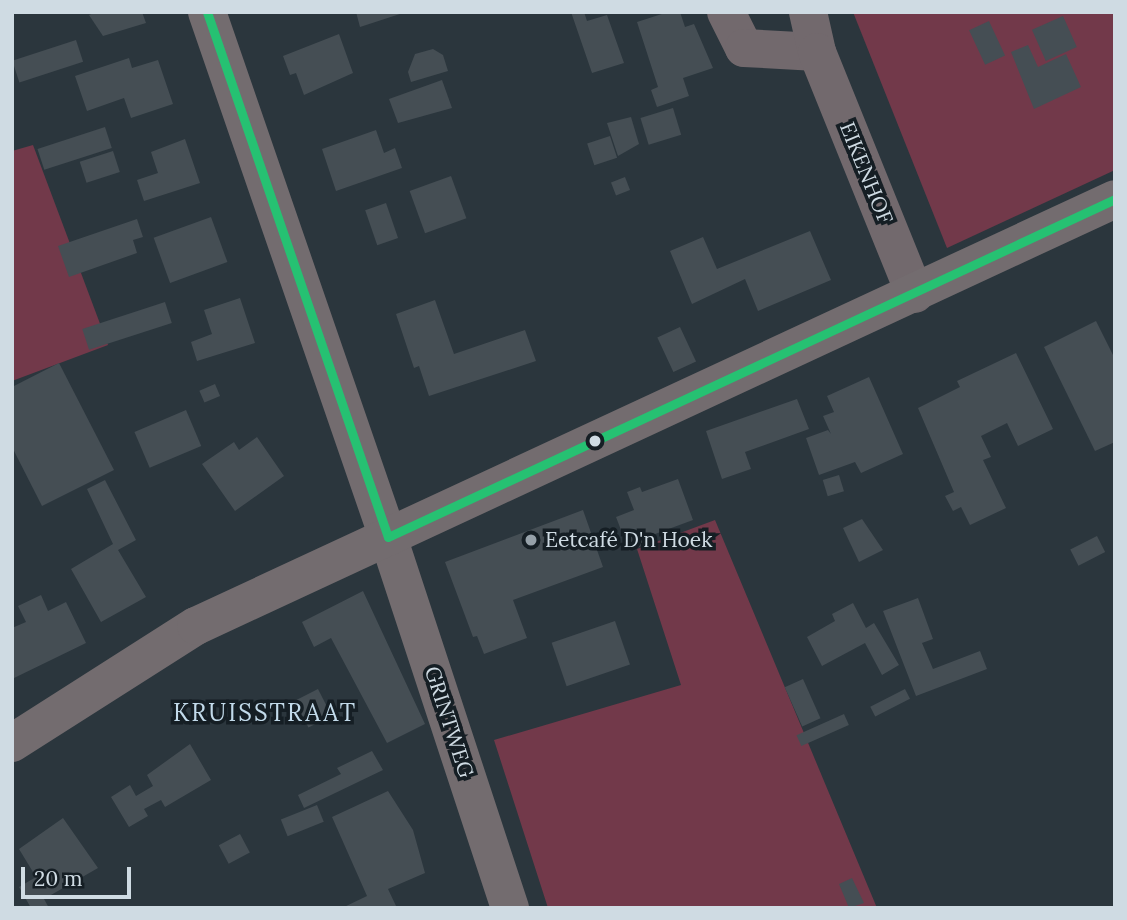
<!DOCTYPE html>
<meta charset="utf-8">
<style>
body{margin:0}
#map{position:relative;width:1127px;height:920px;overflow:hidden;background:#2b363d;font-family:Lora,serif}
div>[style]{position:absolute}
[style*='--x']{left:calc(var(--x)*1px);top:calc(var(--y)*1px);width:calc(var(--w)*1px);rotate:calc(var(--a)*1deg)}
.green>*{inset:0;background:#72394a}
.building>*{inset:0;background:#454e54;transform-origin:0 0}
.street>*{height:38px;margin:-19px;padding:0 19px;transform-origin:19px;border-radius:19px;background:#72696d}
.secondary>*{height:38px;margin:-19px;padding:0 19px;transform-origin:19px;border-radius:19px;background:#736c6f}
.bus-1>*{height:9px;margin:-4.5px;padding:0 4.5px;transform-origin:4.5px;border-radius:4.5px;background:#26c172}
.dots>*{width:19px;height:19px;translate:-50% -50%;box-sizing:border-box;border:4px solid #151e24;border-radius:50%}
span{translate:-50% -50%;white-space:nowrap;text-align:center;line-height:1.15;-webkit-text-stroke:7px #151e24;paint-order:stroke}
.street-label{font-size:21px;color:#cfdbe3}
.poi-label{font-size:21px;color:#cfdbe3}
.left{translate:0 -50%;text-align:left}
.quarter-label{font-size:24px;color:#c2daea;letter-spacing:2px}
.frame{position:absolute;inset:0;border:14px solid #cfdbe3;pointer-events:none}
.scale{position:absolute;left:21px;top:867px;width:110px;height:32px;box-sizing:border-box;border:4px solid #cfdbe3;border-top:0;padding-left:9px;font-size:21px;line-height:24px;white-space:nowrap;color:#cfdbe3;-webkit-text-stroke:5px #151e24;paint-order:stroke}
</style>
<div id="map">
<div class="green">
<i style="clip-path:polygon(853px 12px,1115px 12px,1115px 170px,947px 248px)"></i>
<i style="clip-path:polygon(33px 145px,108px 345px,12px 381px,12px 151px)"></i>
<i style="clip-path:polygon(715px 520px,877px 908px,548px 908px,494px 740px,681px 685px,637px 549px)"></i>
</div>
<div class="building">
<i style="clip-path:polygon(96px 12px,142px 12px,146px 23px,103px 36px,89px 15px)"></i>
<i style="clip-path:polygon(356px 12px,403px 12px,403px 13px,360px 27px)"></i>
<i style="clip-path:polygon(571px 12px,584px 12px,587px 21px,607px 15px,624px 63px,592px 73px)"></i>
<i style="clip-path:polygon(668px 12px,680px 12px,685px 27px,694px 24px,713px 68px,683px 78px,689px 96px,657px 107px,651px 90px,658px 87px,637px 22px)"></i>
<i style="left:1063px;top:16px;width:34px;height:34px;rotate:66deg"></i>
<i style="left:989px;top:21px;width:38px;height:22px;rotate:65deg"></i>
<i style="clip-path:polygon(339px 34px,353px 73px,304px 95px,296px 73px,290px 75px,283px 56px)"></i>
<i style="left:76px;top:40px;width:23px;height:67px;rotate:72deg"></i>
<i style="clip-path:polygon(1028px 45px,1038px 67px,1066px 54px,1081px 87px,1034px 109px,1011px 52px)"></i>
<i style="clip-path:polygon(433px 49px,443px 55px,448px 71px,411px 82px,408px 72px,415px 54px)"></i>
<i style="clip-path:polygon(129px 58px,132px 68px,158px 60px,173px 104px,131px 118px,124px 98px,87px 111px,75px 76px)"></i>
<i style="clip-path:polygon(442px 80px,452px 108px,398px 123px,389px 99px)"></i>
<i style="left:673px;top:108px;width:28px;height:34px;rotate:73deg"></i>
<i style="clip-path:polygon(631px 117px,639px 144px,618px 156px,607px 123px)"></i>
<i style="left:105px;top:127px;width:22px;height:71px;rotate:72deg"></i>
<i style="clip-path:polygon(376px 130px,384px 153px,395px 148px,402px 168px,336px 191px,322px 149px)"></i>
<i style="left:610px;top:136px;width:23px;height:24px;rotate:72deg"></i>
<i style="clip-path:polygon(185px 139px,200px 183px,144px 201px,137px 180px,158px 173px,151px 152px)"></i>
<i style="left:113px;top:151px;width:22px;height:35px;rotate:72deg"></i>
<i style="left:451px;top:176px;width:45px;height:44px;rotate:70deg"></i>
<i style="left:625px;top:177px;width:14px;height:15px;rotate:69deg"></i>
<i style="left:386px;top:203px;width:37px;height:22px;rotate:71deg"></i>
<i style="left:211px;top:217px;width:48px;height:61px;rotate:70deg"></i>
<i style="clip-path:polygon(137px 219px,143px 237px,133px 240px,137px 253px,69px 277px,58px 246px)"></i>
<i style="clip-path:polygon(810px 231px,831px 280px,758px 311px,745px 279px,692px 304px,670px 251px,703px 237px,717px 269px)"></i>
<i style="clip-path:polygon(240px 298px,255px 343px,197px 361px,191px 342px,212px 334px,204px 310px)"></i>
<i style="clip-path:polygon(435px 300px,454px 354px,525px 330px,536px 361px,429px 396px,419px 366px,414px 368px,396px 314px)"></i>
<i style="left:165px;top:302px;width:22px;height:87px;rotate:72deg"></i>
<i style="clip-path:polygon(1096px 321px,1115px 359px,1115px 442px,1095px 451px,1044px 347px)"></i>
<i style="left:680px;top:327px;width:38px;height:25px;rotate:65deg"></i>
<i style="clip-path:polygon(1016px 353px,1053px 429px,1018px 446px,1007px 423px,981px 436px,991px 457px,983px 460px,1006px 508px,970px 525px,961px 507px,953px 511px,945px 496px,954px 492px,918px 408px,960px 387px,957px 381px)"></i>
<i style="clip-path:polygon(59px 363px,114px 470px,42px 506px,12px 447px,12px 387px)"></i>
<i style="clip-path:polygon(869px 377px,903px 454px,861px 473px,855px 462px,819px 475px,806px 438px,828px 430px,831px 434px,823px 416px,834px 412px,827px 396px)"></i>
<i style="left:215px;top:384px;width:13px;height:17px;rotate:67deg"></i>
<i style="clip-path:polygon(797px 399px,809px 429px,745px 452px,751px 469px,722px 479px,706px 431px)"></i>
<i style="left:186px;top:410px;width:39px;height:56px;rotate:67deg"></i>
<i style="clip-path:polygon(257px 437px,284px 476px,235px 511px,202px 464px,234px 442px,239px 450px)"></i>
<i style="left:839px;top:475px;width:17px;height:17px;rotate:73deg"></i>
<i style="clip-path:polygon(678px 479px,693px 520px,647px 537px,649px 543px,629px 551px,616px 517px,634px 510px,627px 492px,640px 487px,642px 492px)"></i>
<i style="clip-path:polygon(105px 480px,136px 540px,118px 550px,146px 597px,101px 622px,71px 569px,113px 544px,87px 489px)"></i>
<i style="clip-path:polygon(583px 510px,603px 567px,513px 600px,527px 638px,484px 654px,477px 636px,473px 637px,445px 562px)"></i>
<i style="clip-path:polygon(862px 519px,883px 550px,859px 562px,843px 528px)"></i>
<i style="left:1097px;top:536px;width:18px;height:30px;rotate:63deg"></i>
<i style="clip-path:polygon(363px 591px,425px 724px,387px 743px,331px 638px,314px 647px,302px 622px)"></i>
<i style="clip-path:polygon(41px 595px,48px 611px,66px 602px,86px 643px,12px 679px,12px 628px,26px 622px,18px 606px)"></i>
<i style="clip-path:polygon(918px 598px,933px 639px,922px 643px,933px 669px,980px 651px,987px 669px,916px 696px,883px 611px)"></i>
<i style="clip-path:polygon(853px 603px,866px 628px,874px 623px,899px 665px,882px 675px,865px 643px,822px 666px,807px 637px,835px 621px,832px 614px)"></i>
<i style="left:615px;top:621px;width:46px;height:67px;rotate:71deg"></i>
<i style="left:803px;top:679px;width:43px;height:20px;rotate:66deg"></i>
<i style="left:318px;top:689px;width:30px;height:26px;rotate:63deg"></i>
<i style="left:905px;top:689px;width:11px;height:39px;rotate:63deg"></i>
<i style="left:844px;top:714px;width:12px;height:52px;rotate:66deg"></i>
<i style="clip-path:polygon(190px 744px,211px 780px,165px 807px,161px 800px,144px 809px,148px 816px,129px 827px,111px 797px,130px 785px,136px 796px,153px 786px,147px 775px)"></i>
<i style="clip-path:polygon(372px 751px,383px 770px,304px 808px,298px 795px,341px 774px,337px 768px)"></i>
<i style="clip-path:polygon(388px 791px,413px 830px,425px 873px,388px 889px,397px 908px,342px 908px,367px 896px,332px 817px)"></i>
<i style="left:317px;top:805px;width:18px;height:39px;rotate:68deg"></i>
<i style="clip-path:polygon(63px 818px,98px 868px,44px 899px,49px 908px,31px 908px,19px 887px,36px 877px,19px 849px)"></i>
<i style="left:240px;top:834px;width:21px;height:24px;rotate:62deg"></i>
<i style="clip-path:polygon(852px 878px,864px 903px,849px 908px,839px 884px)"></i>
</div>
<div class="street">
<i style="--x:726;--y:12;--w:40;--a:63.4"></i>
<i style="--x:744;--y:48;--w:73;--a:3.1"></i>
<i style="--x:808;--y:12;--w:41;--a:77.3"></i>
<i style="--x:817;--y:52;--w:261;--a:68"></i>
</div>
<div class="secondary">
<i style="--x:207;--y:12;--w:555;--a:70.98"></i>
<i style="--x:388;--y:537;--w:391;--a:71.8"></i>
<i style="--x:12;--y:743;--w:218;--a:-32.5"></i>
<i style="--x:196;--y:626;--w:1013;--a:-24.92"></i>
</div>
<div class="bus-1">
<i style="--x:207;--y:12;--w:555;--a:70.98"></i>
<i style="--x:388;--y:537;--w:802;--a:-24.93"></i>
</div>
<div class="dots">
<i style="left:595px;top:441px;background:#cfdbe3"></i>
<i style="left:531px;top:540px;background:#96a1a9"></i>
</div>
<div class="street-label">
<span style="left:866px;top:173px;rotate:68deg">EIKENHOF</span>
<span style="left:449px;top:722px;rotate:72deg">GRINTWEG</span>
</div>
<div class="poi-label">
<span class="left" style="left:545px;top:540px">Eetcafé D'n Hoek</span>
</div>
<div class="quarter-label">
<span style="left:265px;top:713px">KRUISSTRAAT</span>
</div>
<div class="frame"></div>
<div class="scale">20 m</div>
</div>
